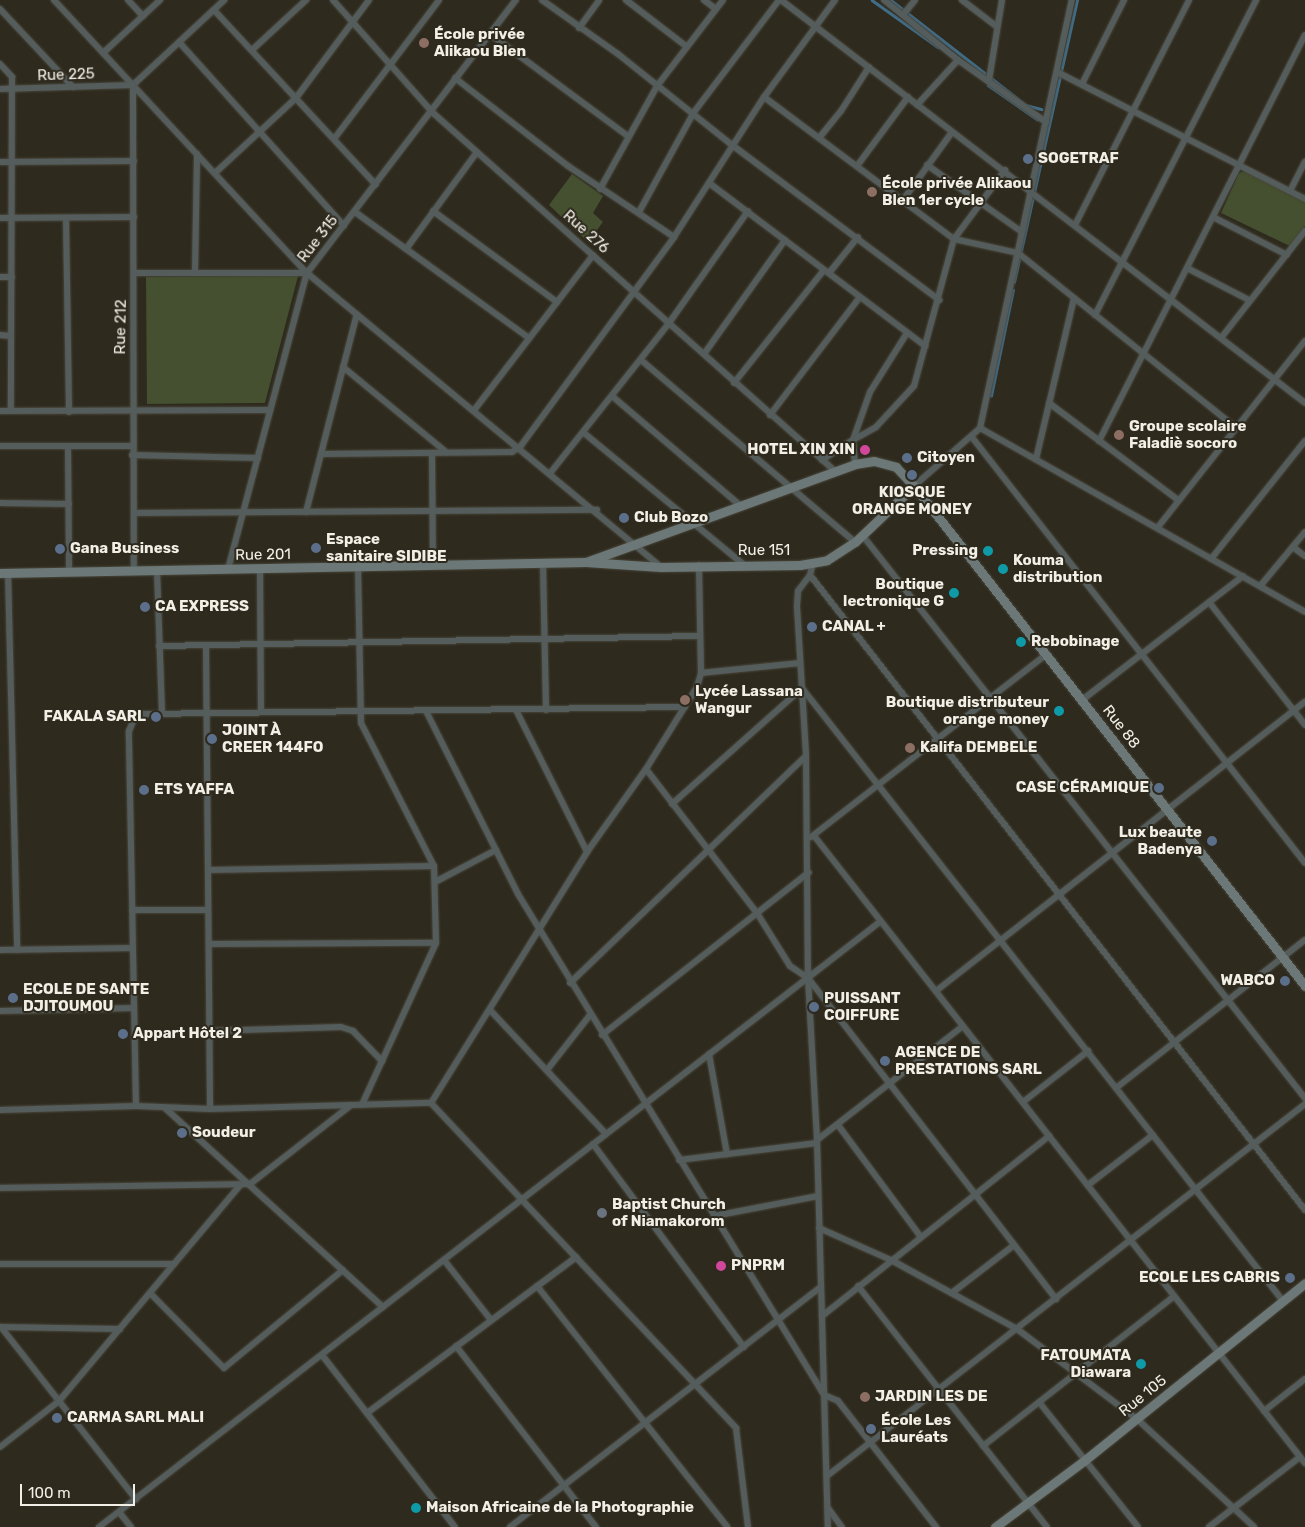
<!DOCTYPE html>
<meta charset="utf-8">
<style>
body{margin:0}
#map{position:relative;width:1305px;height:1527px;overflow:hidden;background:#2e2a1e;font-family:Rubik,sans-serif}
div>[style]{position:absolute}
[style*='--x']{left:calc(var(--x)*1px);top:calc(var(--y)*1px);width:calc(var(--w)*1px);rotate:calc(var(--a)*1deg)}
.green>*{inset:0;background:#44502f}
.stream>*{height:2.5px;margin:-1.25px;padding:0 1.25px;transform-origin:1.25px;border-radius:1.25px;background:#416d88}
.roads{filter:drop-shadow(0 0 1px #49463a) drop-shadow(0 0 1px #49463a)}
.street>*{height:6px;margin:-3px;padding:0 3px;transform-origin:3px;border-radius:3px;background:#545c5c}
.secondary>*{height:9px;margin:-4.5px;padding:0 4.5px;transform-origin:4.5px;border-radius:4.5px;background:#6c7877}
.dots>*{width:14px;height:14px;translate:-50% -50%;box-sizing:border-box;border:2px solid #2e2a1e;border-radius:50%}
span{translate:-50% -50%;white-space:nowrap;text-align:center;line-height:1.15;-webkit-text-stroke:4px #2e2a1e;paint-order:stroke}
.poi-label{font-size:15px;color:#f2efe7;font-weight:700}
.left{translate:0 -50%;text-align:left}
.right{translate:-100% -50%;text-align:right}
.street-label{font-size:15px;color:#f2efe7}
.scale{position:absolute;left:20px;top:1484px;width:115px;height:22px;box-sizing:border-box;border:2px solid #f2efe7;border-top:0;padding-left:6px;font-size:15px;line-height:18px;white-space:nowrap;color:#f2efe7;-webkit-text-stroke:4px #2e2a1e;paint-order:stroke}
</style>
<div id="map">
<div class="green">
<i style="clip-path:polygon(1245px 171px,1305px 202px,1305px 226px,1290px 246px,1221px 213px,1239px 173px)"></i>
<i style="clip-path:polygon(572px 174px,603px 196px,593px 213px,603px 222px,588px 242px,549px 205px)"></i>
<i style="clip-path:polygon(298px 276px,265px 403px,147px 404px,146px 277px)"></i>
</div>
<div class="stream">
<i style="--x:872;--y:0;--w:81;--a:35.5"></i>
<i style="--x:891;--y:0;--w:171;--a:37.9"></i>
<i style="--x:1026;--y:105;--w:16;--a:15"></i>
<i style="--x:988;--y:85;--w:60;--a:34.8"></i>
<i style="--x:1014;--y:282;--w:289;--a:-77.4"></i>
<i style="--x:991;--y:396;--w:108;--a:-78.3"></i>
</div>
<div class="roads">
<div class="street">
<i style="--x:54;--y:0;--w:372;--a:47.2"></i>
<i style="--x:307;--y:273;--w:460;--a:39.7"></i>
<i style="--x:128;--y:0;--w:22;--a:47"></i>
<i style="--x:333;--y:0;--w:149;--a:48.5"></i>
<i style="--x:432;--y:112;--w:540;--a:41.7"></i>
<i style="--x:542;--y:0;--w:93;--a:35.4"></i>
<i style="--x:618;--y:54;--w:146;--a:38.6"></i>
<i style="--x:732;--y:145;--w:259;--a:36.8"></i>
<i style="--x:626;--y:0;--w:77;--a:37.6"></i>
<i style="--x:704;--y:0;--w:15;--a:37"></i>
<i style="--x:781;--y:0;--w:661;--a:37.56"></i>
<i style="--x:884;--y:0;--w:95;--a:39"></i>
<i style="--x:958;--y:60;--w:108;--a:35.2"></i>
<i style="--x:962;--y:0;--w:43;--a:37.4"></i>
<i style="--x:0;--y:9;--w:107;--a:46.9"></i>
<i style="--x:214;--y:10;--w:238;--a:47.2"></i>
<i style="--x:903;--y:15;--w:19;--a:-51"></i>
<i style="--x:579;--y:28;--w:34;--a:-54"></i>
<i style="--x:490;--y:34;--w:172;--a:36.5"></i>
<i style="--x:179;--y:42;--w:247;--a:48.1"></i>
<i style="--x:252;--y:50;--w:74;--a:-42.8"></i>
<i style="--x:103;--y:53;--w:78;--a:-42.9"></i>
<i style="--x:0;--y:64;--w:18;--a:47"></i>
<i style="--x:12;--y:77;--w:334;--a:90.2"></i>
<i style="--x:1057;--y:72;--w:279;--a:27.1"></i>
<i style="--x:455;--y:78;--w:143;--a:37.9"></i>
<i style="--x:568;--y:166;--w:128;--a:33.8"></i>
<i style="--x:989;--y:80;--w:81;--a:-80.8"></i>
<i style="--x:1082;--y:84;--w:94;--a:-63.4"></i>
<i style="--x:133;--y:85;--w:485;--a:89.9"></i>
<i style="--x:133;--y:85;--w:125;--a:-43"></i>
<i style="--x:0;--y:89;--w:133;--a:-1.7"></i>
<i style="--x:764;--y:97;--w:237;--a:36.8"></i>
<i style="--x:954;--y:239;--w:66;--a:12.3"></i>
<i style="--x:1018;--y:253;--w:278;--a:38.7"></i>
<i style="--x:917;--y:105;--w:61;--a:-47.7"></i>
<i style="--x:819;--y:138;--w:35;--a:-51"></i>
<i style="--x:841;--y:111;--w:52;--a:-57.5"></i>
<i style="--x:334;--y:139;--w:174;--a:-52.9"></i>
<i style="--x:0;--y:162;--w:134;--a:-0.4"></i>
<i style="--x:927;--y:165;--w:116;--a:35.2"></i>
<i style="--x:857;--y:166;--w:86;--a:-53.5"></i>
<i style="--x:215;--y:173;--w:110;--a:-42.8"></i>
<i style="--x:296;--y:98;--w:122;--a:-53.3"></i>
<i style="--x:709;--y:183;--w:271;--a:37"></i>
<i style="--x:600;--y:189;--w:118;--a:-61"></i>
<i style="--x:657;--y:86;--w:108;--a:-52.5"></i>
<i style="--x:1290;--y:191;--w:33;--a:-63"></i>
<i style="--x:903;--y:200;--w:84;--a:-54.2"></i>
<i style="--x:433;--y:211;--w:154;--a:36.3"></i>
<i style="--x:355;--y:212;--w:215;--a:35.9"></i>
<i style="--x:639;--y:212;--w:114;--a:-61.2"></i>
<i style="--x:694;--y:112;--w:141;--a:-52.8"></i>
<i style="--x:1213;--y:217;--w:83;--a:27.2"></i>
<i style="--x:0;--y:218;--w:134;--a:-0.4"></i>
<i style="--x:66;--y:218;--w:194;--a:89.1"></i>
<i style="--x:1075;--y:225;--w:252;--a:-63.1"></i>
<i style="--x:406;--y:249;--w:120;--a:-53.8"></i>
<i style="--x:1187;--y:268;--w:70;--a:27.3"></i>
<i style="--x:195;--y:272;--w:118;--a:-89"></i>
<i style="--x:134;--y:273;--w:173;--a:0"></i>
<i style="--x:829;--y:273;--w:46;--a:-51.1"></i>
<i style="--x:0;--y:277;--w:12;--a:0"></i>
<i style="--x:1095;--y:315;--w:354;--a:-62.9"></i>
<i style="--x:0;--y:335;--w:11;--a:5"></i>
<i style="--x:1221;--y:338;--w:136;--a:-51.9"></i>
<i style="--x:704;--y:354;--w:140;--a:-54.6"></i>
<i style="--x:641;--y:360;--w:281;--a:40.4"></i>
<i style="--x:343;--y:367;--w:134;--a:39.5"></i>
<i style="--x:734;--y:383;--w:144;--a:-51.5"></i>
<i style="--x:612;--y:396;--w:170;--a:40.5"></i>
<i style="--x:1049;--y:403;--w:160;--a:36.9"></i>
<i style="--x:475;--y:409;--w:194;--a:-52.5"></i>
<i style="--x:0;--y:411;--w:270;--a:-0.2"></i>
<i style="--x:770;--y:415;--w:148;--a:-52.7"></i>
<i style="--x:980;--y:428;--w:373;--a:29.5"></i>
<i style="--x:584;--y:433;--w:207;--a:39.5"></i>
<i style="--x:971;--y:436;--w:542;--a:51.97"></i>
<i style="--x:1099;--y:441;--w:455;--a:-63.1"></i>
<i style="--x:0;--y:446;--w:132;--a:0"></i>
<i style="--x:68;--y:447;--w:124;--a:89.5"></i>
<i style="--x:432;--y:453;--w:113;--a:89.5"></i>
<i style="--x:321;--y:454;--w:191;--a:-0.6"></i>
<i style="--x:512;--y:452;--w:9;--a:-32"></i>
<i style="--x:520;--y:447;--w:260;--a:-53.7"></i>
<i style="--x:674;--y:237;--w:166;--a:-57.3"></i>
<i style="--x:764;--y:97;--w:120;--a:-53.8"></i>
<i style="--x:132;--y:455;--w:126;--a:1.4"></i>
<i style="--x:1036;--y:459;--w:165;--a:-76.7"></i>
<i style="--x:822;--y:460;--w:37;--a:-33"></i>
<i style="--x:853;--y:440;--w:51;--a:-70.5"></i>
<i style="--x:870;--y:392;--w:70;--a:-57.9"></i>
<i style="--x:855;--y:464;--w:24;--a:-95"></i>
<i style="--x:853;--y:440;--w:26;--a:-29"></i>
<i style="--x:876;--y:427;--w:56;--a:-47.2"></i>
<i style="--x:914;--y:386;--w:152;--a:-74.8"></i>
<i style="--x:954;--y:239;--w:86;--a:-53.5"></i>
<i style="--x:551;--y:472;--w:190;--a:-51.6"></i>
<i style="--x:669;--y:323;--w:137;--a:-54.8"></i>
<i style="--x:914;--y:486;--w:88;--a:-41.3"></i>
<i style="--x:980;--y:428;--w:438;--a:-77.9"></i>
<i style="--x:0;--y:503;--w:69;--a:0.8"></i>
<i style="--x:306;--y:512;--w:204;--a:-75.6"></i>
<i style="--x:134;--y:513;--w:463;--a:-0.4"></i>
<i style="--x:1158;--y:527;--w:237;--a:-51.7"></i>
<i style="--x:863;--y:536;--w:715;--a:51.82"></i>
<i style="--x:1293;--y:547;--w:15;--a:37"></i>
<i style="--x:1211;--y:559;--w:151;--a:-51.5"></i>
<i style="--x:813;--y:563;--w:12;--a:104"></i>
<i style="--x:810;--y:575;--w:20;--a:127"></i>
<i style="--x:798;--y:591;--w:16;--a:94"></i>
<i style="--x:797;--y:607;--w:149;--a:86.5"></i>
<i style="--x:806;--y:756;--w:222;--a:89.5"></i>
<i style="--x:808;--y:978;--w:162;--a:86.8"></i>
<i style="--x:817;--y:1140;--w:387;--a:88.4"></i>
<i style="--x:543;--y:564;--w:146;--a:88.8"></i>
<i style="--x:358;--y:567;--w:156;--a:88.9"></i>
<i style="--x:361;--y:723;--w:161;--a:63"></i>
<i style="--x:434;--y:866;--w:77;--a:88.5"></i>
<i style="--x:436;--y:943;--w:178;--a:114.6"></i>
<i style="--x:228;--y:569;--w:306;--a:-75.1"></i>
<i style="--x:307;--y:273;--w:344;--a:-52.6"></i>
<i style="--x:260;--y:569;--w:143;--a:89.6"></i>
<i style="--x:157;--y:570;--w:143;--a:88"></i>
<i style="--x:8;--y:572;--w:378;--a:88.6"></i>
<i style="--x:810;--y:575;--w:805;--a:52.06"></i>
<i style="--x:1261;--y:585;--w:69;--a:-50.3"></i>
<i style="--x:1209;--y:602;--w:156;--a:52"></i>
<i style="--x:206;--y:645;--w:464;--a:89.5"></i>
<i style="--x:159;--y:646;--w:541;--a:-1.06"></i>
<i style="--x:701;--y:673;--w:99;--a:-5.8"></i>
<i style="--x:1082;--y:700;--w:203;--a:-37.6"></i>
<i style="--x:516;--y:710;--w:159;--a:63.4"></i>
<i style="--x:426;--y:711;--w:205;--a:63.3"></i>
<i style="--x:518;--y:894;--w:587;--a:58.58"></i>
<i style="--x:824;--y:1395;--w:15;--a:23"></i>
<i style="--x:838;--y:1401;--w:160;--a:52.1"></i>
<i style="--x:646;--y:769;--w:182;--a:52.4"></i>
<i style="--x:757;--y:913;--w:62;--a:58.1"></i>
<i style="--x:790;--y:966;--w:22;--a:34"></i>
<i style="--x:808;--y:978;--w:406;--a:52.3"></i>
<i style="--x:672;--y:804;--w:174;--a:-41.7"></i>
<i style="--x:802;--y:688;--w:779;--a:51.88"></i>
<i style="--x:811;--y:837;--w:299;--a:-37.8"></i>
<i style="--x:815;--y:837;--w:795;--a:51.95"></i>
<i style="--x:209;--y:870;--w:225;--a:-1"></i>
<i style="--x:435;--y:882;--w:69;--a:-27.7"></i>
<i style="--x:132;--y:910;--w:76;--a:0"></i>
<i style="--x:209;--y:944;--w:227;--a:-0.3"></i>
<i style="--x:0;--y:950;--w:133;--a:-0.9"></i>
<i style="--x:570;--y:983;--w:327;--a:-43.9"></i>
<i style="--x:936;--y:991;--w:469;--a:-38.1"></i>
<i style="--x:490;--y:1010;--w:170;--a:46.9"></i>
<i style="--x:0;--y:1011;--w:134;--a:-1.3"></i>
<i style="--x:209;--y:1031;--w:132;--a:-1.7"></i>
<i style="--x:341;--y:1027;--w:13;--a:18"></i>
<i style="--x:353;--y:1031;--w:42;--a:46"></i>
<i style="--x:602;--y:1035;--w:263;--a:-38.2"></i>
<i style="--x:709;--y:1054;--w:102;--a:79.8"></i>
<i style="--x:547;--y:1070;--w:70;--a:-52"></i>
<i style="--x:1116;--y:1088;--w:240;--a:-38.1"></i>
<i style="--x:1023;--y:1102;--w:83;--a:-38.1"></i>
<i style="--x:431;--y:1103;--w:296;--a:-58.1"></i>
<i style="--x:587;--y:852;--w:102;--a:-54.6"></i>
<i style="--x:646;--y:769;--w:97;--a:-58.1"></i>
<i style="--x:697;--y:687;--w:15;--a:-74"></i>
<i style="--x:701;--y:673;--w:108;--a:-91.1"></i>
<i style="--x:136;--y:1106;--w:375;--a:-91.1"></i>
<i style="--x:129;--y:731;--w:13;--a:-67"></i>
<i style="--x:134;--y:719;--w:10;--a:-29"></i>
<i style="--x:143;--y:714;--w:542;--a:-0.74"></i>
<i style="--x:165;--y:1108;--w:295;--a:42.4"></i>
<i style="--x:0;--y:1110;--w:136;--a:-1.7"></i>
<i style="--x:136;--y:1106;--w:74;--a:2.3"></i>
<i style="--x:210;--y:1109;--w:221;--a:-1.6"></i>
<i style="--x:431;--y:1103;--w:446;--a:46.8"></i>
<i style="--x:736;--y:1428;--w:100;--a:83.1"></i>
<i style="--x:838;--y:1125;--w:139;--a:53.5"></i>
<i style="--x:817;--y:1140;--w:185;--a:-38"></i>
<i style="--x:593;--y:1144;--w:253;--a:53.4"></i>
<i style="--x:679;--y:1160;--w:139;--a:-7"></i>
<i style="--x:1088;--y:1185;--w:82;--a:-37.6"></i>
<i style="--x:0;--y:1188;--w:250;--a:-0.9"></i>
<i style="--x:250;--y:1184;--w:128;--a:-38"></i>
<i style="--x:714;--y:1216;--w:106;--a:-10.9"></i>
<i style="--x:819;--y:1228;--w:79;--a:24"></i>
<i style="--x:891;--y:1260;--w:144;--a:28.7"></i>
<i style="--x:1017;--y:1329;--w:150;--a:36.9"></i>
<i style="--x:1137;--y:1419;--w:159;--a:42.7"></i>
<i style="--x:444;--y:1260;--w:76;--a:51.9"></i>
<i style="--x:0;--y:1264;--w:174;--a:0"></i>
<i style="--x:537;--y:1286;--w:307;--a:51.7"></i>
<i style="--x:858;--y:1286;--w:306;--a:51.9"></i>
<i style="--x:953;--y:1292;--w:77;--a:-37.6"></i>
<i style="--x:150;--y:1293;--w:105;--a:45.4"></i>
<i style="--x:224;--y:1368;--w:154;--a:-39.5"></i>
<i style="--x:822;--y:1316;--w:290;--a:-38.4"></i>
<i style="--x:0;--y:1327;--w:120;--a:1"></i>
<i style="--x:1;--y:1327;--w:219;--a:51.9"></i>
<i style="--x:456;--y:1346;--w:229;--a:52.3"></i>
<i style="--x:322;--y:1355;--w:217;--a:52.3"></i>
<i style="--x:1039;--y:1402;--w:159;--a:51.6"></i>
<i style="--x:1264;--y:1411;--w:52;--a:-38"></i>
<i style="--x:367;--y:1413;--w:261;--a:-36.7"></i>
<i style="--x:983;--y:1446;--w:243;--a:-38.1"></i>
<i style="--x:0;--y:1447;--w:75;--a:-37.9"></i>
<i style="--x:59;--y:1401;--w:282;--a:-50"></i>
<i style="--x:827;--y:1476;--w:606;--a:-37.89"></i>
<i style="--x:828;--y:1508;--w:24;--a:54"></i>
<i style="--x:119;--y:1512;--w:19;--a:51"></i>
<i style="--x:99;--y:1527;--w:989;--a:-37.77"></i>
<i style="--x:510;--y:1527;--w:393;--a:-37.7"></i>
<i style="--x:1209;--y:1527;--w:115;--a:-37.6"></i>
</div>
<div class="secondary">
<i style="--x:586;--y:562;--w:286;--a:-20"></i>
<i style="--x:855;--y:464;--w:19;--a:-9"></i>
<i style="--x:874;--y:461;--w:23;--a:15"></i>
<i style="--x:896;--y:467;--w:26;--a:47"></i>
<i style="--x:914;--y:486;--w:635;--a:51.97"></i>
<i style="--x:0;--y:573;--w:586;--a:-1.08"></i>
<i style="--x:586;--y:562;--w:75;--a:3.8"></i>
<i style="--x:661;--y:567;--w:139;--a:-0.8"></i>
<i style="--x:800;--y:565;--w:27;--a:-10"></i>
<i style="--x:827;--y:560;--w:33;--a:-33"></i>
<i style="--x:855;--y:542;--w:81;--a:-43.5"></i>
<i style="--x:995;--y:1527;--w:112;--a:-36.7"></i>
<i style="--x:1085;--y:1460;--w:282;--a:-38.8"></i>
</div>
</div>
<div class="dots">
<i style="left:424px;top:43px;background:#8d6e63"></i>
<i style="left:1028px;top:159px;background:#5c6f8a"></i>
<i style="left:872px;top:192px;background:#8d6e63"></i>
<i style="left:1119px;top:435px;background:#8d6e63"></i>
<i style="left:865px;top:450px;background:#d1479c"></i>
<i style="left:907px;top:458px;background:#5c6f8a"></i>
<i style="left:912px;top:475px;background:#5c6f8a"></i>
<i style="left:624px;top:518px;background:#5c6f8a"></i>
<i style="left:316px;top:548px;background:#5c6f8a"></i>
<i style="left:60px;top:549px;background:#5c6f8a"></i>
<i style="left:988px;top:551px;background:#0f9aa8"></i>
<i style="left:1003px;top:569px;background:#0f9aa8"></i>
<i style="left:954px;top:593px;background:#0f9aa8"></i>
<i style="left:145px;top:607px;background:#5c6f8a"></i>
<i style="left:812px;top:627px;background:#5c6f8a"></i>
<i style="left:1021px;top:642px;background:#0f9aa8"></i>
<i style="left:685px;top:700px;background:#8d6e63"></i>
<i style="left:1059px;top:711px;background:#0f9aa8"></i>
<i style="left:156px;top:717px;background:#5c6f8a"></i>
<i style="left:212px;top:739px;background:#5c6f8a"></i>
<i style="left:910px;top:748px;background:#8d6e63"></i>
<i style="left:1159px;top:788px;background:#5c6f8a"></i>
<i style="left:144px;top:790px;background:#5c6f8a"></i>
<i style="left:1212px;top:841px;background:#5c6f8a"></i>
<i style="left:1285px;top:981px;background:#5c6f8a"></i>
<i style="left:13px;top:998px;background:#5c6f8a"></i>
<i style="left:814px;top:1007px;background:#5c6f8a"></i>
<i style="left:123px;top:1034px;background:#5c6f8a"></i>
<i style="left:885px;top:1061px;background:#5c6f8a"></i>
<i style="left:182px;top:1133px;background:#5c6f8a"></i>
<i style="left:602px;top:1213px;background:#6b7280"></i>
<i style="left:721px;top:1266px;background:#d1479c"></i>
<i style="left:1290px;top:1278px;background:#5c6f8a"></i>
<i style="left:1141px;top:1364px;background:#0f9aa8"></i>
<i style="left:865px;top:1397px;background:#8d6e63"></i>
<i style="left:57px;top:1418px;background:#5c6f8a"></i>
<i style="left:871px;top:1429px;background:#5c6f8a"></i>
<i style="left:416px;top:1508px;background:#0f9aa8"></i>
</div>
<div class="poi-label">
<span class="left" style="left:434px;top:43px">École privée<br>Alikaou Blen</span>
<span class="left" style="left:1038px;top:159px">SOGETRAF</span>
<span class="left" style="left:882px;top:192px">École privée Alikaou<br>Blen 1er cycle</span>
<span class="left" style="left:1129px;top:435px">Groupe scolaire<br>Faladiè socoro</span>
<span class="right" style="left:855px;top:450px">HOTEL XIN XIN</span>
<span class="left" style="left:917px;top:458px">Citoyen</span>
<span style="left:912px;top:501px">KIOSQUE<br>ORANGE MONEY</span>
<span class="left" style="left:634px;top:518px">Club Bozo</span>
<span class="left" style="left:326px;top:548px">Espace<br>sanitaire SIDIBE</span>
<span class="left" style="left:70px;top:549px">Gana Business</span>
<span class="right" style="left:978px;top:551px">Pressing</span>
<span class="left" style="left:1013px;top:569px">Kouma<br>distribution</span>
<span class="right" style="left:944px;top:593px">Boutique<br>lectronique G</span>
<span class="left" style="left:155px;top:607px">CA EXPRESS</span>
<span class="left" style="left:822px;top:627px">CANAL +</span>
<span class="left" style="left:1031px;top:642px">Rebobinage</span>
<span class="left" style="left:695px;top:700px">Lycée Lassana<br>Wangur</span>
<span class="right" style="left:1049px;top:711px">Boutique distributeur<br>orange money</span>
<span class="right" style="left:146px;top:717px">FAKALA SARL</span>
<span class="left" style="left:222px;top:739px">JOINT À<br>CREER 144FO</span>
<span class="left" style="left:920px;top:748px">Kalifa DEMBELE</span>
<span class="right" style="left:1149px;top:788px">CASE CÉRAMIQUE</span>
<span class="left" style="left:154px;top:790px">ETS YAFFA</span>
<span class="right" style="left:1202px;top:841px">Lux beaute<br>Badenya</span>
<span class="right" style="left:1275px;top:981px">WABCO</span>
<span class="left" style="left:23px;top:998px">ECOLE DE SANTE<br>DJITOUMOU</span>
<span class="left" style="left:824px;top:1007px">PUISSANT<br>COIFFURE</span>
<span class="left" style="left:133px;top:1034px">Appart Hôtel 2</span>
<span class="left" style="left:895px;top:1061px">AGENCE DE<br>PRESTATIONS SARL</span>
<span class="left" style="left:192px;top:1133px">Soudeur</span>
<span class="left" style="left:612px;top:1213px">Baptist Church<br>of Niamakorom</span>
<span class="left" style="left:731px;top:1266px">PNPRM</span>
<span class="right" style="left:1280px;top:1278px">ECOLE LES CABRIS</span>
<span class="right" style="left:1131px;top:1364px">FATOUMATA<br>Diawara</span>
<span class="left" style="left:875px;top:1397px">JARDIN LES DE</span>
<span class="left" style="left:67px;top:1418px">CARMA SARL MALI</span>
<span class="left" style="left:881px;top:1429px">École Les<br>Lauréats</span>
<span class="left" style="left:426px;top:1508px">Maison Africaine de la Photographie</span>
</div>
<div class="street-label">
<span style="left:66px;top:75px;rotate:-2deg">Rue 225</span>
<span style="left:586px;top:232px;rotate:42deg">Rue 276</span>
<span style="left:318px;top:239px;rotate:-52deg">Rue 315</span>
<span style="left:121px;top:327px;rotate:-89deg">Rue 212</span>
<span style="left:764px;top:551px">Rue 151</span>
<span style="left:263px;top:555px;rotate:-1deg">Rue 201</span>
<span style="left:1121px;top:727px;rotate:52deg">Rue 88</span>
<span style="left:1143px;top:1396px;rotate:-39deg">Rue 105</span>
</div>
<div class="scale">100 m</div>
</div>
